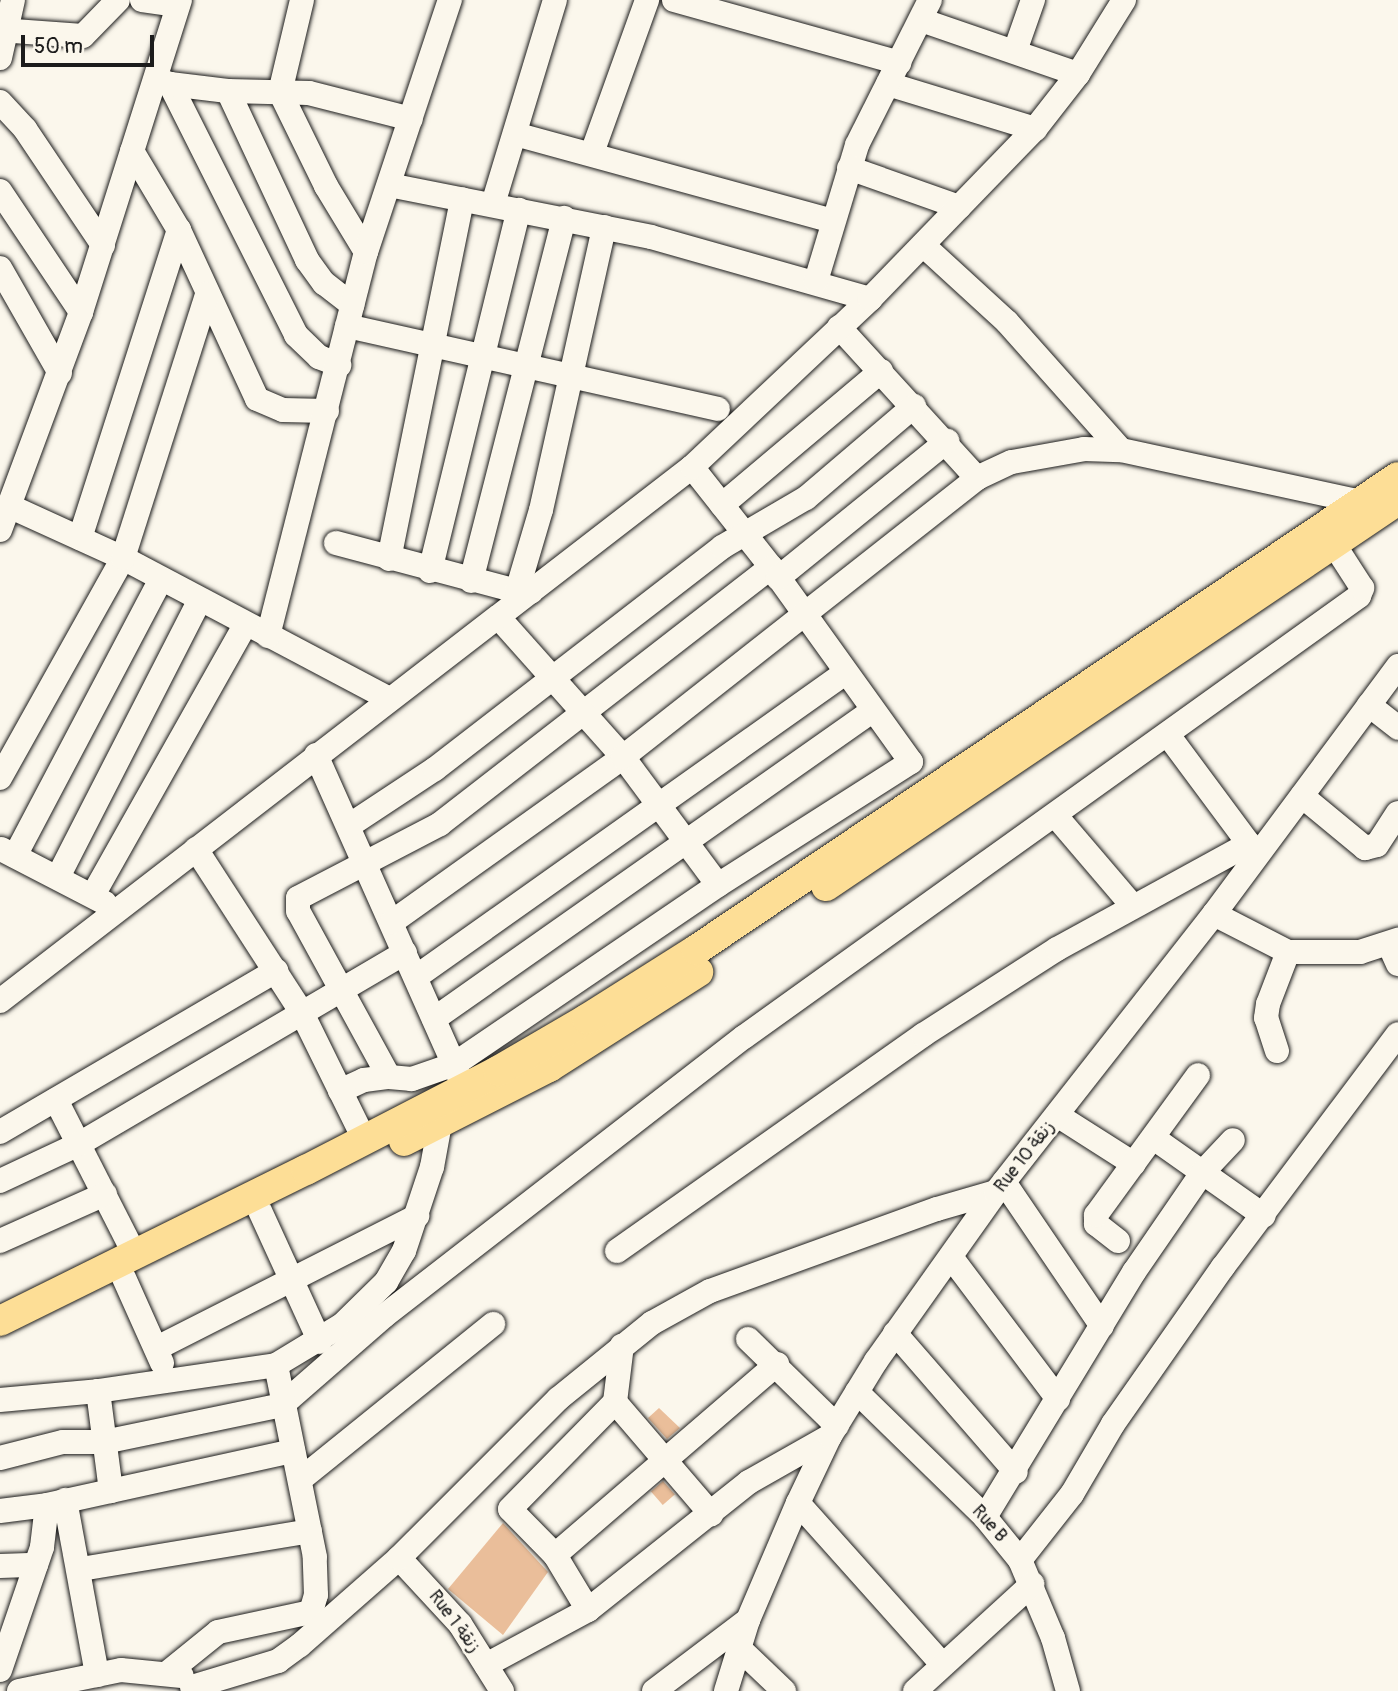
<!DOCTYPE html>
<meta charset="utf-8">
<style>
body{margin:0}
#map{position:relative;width:1398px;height:1691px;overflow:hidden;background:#fbf7ec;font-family:Pangolin,"Playpen Sans Arabic",sans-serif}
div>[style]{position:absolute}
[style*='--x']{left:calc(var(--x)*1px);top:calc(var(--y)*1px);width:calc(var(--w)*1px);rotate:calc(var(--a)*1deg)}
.building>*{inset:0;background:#eabe9a;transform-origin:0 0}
.roads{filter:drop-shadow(0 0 2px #1c1c1c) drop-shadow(0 0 2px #1c1c1c)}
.minor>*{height:24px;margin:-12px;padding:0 12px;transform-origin:12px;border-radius:12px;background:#fbf7ec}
.major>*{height:30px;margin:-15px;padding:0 15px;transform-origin:15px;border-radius:15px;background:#fdde96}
span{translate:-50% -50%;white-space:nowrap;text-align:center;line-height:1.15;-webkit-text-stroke:5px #fbf7ec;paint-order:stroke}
.street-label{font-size:18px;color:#1c1c1c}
.scale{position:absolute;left:21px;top:35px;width:133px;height:32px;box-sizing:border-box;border:4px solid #1c1c1c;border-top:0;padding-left:9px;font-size:21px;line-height:24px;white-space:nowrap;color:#1c1c1c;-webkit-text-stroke:5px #fbf7ec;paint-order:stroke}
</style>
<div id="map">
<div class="building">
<i style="clip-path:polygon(659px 1408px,680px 1428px,667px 1439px,648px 1418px)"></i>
<i style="left:663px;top:1481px;width:18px;height:16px;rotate:49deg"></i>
<i style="clip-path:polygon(503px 1523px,548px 1572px,503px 1635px,448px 1589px)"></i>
</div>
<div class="roads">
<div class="minor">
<i style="--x:142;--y:0;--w:36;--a:8"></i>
<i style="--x:302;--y:0;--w:95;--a:103.4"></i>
<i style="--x:280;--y:92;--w:105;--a:63.9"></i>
<i style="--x:326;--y:186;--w:77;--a:58.8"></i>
<i style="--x:674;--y:0;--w:234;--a:15.6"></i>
<i style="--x:921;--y:20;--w:166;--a:19"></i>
<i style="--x:0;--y:30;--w:83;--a:4.1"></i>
<i style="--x:83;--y:36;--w:50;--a:-45.8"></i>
<i style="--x:1015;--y:51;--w:54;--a:-70.6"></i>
<i style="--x:0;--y:58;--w:59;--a:-77.4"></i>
<i style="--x:156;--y:79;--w:15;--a:20"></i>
<i style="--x:170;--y:84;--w:281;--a:63.3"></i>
<i style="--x:296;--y:335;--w:32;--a:44"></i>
<i style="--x:319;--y:357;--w:22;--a:22"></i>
<i style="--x:170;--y:84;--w:58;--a:6.9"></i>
<i style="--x:228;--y:91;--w:81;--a:1.4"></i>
<i style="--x:309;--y:93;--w:105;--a:14.3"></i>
<i style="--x:888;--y:84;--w:154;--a:17"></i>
<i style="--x:228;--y:91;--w:187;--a:64.9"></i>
<i style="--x:307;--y:260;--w:29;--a:54"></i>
<i style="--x:324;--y:283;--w:36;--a:38"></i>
<i style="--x:0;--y:102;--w:37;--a:47"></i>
<i style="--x:25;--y:129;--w:140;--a:56.1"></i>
<i style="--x:515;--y:134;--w:330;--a:15.3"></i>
<i style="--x:132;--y:151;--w:92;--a:59.3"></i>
<i style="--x:179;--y:230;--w:186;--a:65.2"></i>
<i style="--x:257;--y:399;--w:28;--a:23"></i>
<i style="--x:283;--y:410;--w:44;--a:1.3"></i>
<i style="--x:592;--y:153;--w:163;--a:-70.2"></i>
<i style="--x:849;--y:168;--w:117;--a:19.5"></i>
<i style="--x:389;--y:185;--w:267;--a:11.2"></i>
<i style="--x:651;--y:237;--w:228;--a:15.8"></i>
<i style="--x:0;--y:191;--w:146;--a:56.2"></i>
<i style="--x:493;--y:204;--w:213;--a:-73.1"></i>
<i style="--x:923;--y:245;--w:114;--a:42.5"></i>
<i style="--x:1007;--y:322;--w:171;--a:48.3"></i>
<i style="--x:0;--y:268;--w:121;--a:60.3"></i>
<i style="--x:816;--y:281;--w:142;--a:-73.2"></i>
<i style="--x:857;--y:145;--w:162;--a:-63.3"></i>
<i style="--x:347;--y:326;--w:380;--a:12.6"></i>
<i style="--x:839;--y:327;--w:205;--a:47.6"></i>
<i style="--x:692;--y:467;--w:127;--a:51.7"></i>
<i style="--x:771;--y:567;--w:240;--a:54.3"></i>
<i style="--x:911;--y:762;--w:229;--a:147.5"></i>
<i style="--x:718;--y:885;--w:318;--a:145.8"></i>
<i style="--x:455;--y:1064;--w:46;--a:160.8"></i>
<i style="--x:412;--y:1079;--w:23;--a:-175"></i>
<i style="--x:389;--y:1077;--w:189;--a:-118.7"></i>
<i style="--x:298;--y:911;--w:13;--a:-90"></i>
<i style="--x:298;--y:898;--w:160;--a:-27.5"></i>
<i style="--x:440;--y:824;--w:419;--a:-37.8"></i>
<i style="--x:722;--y:505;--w:208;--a:-40.1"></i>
<i style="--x:9;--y:506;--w:125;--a:24.5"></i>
<i style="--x:123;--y:558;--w:301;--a:27.9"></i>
<i style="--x:0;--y:530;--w:233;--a:-69.6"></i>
<i style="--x:81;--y:312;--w:327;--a:-72.4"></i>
<i style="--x:80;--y:538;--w:324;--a:-72.2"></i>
<i style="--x:336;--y:543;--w:187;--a:14.9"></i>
<i style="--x:389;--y:559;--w:367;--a:-78.5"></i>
<i style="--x:430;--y:571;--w:372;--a:-76.2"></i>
<i style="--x:778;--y:578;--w:218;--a:-39"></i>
<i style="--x:471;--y:581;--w:375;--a:-75.6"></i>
<i style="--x:531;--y:592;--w:14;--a:-176"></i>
<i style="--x:517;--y:591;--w:84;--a:-73.5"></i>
<i style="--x:541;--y:510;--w:290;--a:-77.4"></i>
<i style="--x:499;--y:618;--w:186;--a:48.3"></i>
<i style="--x:623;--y:757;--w:159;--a:53.4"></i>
<i style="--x:268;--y:636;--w:396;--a:-75.7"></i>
<i style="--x:366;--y:252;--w:266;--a:-71.6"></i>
<i style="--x:1369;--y:705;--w:37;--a:38"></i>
<i style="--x:1168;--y:735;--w:149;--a:53.4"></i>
<i style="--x:316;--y:755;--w:356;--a:66"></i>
<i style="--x:0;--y:778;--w:252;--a:-60.8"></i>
<i style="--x:123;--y:558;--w:277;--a:-72.3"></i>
<i style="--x:1302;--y:796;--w:82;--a:39.5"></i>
<i style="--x:1365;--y:848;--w:12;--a:-14"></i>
<i style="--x:1377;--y:845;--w:38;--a:-57"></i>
<i style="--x:1055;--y:815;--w:118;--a:49.5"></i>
<i style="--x:350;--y:825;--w:102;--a:-33.4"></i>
<i style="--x:435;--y:769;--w:363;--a:-37.7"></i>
<i style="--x:722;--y:547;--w:97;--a:-30.3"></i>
<i style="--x:806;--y:498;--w:142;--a:-40.4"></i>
<i style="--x:1;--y:849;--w:117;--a:27.4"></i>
<i style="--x:196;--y:849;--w:193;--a:57.1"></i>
<i style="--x:301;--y:1011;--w:143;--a:63.8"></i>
<i style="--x:15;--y:856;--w:313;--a:-62.2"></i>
<i style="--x:58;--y:877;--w:311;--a:-62.9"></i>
<i style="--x:93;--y:895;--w:310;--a:-60.6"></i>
<i style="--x:1214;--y:914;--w:83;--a:27.2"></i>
<i style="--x:1288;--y:952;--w:72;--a:0"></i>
<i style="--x:1360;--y:952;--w:40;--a:-18"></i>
<i style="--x:392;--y:922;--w:284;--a:-35.5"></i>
<i style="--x:623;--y:757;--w:451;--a:-38.2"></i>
<i style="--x:977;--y:478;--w:38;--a:-25"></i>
<i style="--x:1012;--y:462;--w:73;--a:-10.2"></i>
<i style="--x:1084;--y:449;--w:37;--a:2"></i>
<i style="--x:1121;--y:450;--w:241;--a:12.2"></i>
<i style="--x:1389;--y:944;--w:22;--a:66"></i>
<i style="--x:416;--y:977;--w:526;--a:-35.32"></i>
<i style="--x:0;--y:1001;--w:874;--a:-37.66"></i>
<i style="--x:692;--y:467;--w:245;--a:-43.3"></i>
<i style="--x:870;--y:299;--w:237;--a:-45.9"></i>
<i style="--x:1035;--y:129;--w:70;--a:-52"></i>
<i style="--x:1078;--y:74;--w:87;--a:-58.1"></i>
<i style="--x:434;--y:1019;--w:535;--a:-35.11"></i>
<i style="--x:1277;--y:1051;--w:35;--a:-108"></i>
<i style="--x:1266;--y:1018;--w:14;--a:-82"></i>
<i style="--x:1268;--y:1004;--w:56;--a:-69"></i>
<i style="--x:340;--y:1091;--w:26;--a:-25"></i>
<i style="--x:364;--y:1080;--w:25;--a:-7"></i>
<i style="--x:56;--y:1100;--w:174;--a:63"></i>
<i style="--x:1057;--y:1115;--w:91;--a:32.5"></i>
<i style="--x:0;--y:1132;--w:320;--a:-30.3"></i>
<i style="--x:1155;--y:1139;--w:133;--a:35.2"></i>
<i style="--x:0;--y:1181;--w:87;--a:-25.1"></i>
<i style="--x:79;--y:1144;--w:378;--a:-30.4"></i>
<i style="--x:1004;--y:1182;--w:174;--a:55.8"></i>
<i style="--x:260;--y:1211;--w:144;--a:65.4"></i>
<i style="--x:0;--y:1241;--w:115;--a:-24.1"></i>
<i style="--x:1118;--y:1241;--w:28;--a:-142"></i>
<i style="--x:1096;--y:1224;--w:9;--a:-90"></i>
<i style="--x:1096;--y:1215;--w:173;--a:-53.9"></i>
<i style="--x:617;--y:1251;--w:375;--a:-35.2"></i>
<i style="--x:923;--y:1035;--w:159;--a:-32.7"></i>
<i style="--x:1057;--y:949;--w:219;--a:-28.7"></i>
<i style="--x:951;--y:1257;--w:178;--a:53"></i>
<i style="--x:124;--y:1278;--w:93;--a:65.9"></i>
<i style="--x:895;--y:1333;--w:184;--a:49"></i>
<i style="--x:748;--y:1339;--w:124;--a:44.3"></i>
<i style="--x:157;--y:1348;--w:292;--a:-26.9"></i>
<i style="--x:98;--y:1391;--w:180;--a:-8.3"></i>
<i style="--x:276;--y:1365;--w:77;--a:-31.2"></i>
<i style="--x:342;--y:1325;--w:62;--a:-44.3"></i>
<i style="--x:386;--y:1282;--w:36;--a:-60"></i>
<i style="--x:404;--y:1251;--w:89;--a:-71.6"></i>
<i style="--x:432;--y:1167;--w:61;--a:-79.6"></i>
<i style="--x:857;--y:1392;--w:179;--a:44.3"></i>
<i style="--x:985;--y:1517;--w:55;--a:50.9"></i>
<i style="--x:1020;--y:1560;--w:85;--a:67.1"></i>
<i style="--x:1053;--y:1638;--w:55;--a:74.2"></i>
<i style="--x:0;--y:1400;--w:98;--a:-5.2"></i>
<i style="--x:98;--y:1391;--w:101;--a:82.6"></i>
<i style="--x:615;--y:1402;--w:148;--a:49.4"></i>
<i style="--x:0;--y:1458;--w:65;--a:-14.3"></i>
<i style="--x:63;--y:1442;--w:41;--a:0"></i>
<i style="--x:104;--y:1442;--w:182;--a:-11.7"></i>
<i style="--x:282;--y:1405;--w:135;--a:-41.1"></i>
<i style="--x:384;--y:1316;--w:455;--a:-37.8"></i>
<i style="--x:744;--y:1037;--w:757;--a:-35.64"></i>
<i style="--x:1359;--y:596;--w:9;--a:-69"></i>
<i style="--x:1362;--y:588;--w:70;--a:-122.8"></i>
<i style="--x:301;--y:1479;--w:247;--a:-38.9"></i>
<i style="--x:65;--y:1500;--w:178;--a:79.6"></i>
<i style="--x:798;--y:1503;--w:217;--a:48.2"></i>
<i style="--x:0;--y:1511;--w:47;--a:-7.3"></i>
<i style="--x:47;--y:1505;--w:252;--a:-12.4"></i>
<i style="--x:985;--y:1517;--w:287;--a:-58.7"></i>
<i style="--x:1134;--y:1272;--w:120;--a:-55.5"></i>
<i style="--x:1202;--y:1173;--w:45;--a:-46.8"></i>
<i style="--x:555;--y:1555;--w:293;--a:-40.7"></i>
<i style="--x:399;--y:1558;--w:90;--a:47.3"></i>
<i style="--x:460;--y:1624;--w:79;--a:57.9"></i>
<i style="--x:1020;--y:1560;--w:84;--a:-51.8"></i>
<i style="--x:1072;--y:1494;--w:81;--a:-59.6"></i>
<i style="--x:1113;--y:1424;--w:192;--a:-55"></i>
<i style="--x:1223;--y:1267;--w:291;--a:-53.1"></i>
<i style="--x:0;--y:1566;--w:36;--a:-2"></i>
<i style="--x:81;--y:1569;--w:232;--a:-9.4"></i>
<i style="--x:588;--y:1610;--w:64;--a:-121"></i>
<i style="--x:555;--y:1555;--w:64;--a:-134.4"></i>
<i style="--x:510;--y:1509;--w:150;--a:-45.5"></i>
<i style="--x:615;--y:1402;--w:57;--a:-83"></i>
<i style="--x:740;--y:1649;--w:61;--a:43.7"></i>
<i style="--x:486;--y:1665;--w:116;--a:-28.3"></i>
<i style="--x:588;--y:1610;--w:206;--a:-38.5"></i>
<i style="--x:749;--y:1482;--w:93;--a:-29.6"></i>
<i style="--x:0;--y:1670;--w:130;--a:-71.1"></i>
<i style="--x:42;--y:1547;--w:42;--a:-83.2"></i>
<i style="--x:166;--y:1674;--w:67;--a:-38.9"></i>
<i style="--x:218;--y:1632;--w:95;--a:-12.1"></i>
<i style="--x:311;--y:1612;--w:18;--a:-74"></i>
<i style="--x:316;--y:1595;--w:38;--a:-92"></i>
<i style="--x:315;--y:1557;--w:196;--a:-101.5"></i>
<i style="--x:192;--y:1687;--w:90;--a:-16.8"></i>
<i style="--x:278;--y:1661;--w:27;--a:-36"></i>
<i style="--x:300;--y:1645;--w:132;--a:-41.3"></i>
<i style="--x:399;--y:1558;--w:225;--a:-45"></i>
<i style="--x:558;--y:1399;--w:121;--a:-39"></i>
<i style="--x:652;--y:1323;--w:66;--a:-28.9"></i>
<i style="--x:710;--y:1291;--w:241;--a:-19.9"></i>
<i style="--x:937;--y:1209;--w:61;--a:-16.1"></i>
<i style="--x:19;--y:1691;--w:104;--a:-11.6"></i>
<i style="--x:121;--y:1670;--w:61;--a:5.6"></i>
<i style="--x:654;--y:1691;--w:118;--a:-37.1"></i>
<i style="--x:726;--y:1691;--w:74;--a:-72.8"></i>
<i style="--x:748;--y:1620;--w:127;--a:-66.9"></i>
<i style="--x:798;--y:1503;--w:74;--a:-64.5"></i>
<i style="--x:830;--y:1436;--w:88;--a:-58.5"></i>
<i style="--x:876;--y:1361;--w:207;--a:-54.6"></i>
<i style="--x:996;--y:1192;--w:353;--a:-51.9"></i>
<i style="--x:1214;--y:914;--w:309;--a:-53.4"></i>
<i style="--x:915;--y:1691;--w:159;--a:-42.4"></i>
</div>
<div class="major">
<i style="--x:826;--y:886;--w:690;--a:-34.01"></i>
<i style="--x:404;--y:1141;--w:163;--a:-27"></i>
<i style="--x:549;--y:1067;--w:177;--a:-32.5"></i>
<i style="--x:0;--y:1321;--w:341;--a:-26.3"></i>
<i style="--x:306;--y:1170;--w:216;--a:-27.3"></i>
<i style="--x:498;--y:1071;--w:103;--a:-30.3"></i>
<i style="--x:587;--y:1019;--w:129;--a:-32.3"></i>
<i style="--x:696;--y:950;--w:846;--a:-33.97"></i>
</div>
</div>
<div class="street-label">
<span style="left:1025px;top:1157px;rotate:-52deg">Rue 10 زنقة</span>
<span style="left:989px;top:1524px;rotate:48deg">Rue B</span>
<span style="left:454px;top:1622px;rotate:53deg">Rue 1 زنقة</span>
</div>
<div class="scale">50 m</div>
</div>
